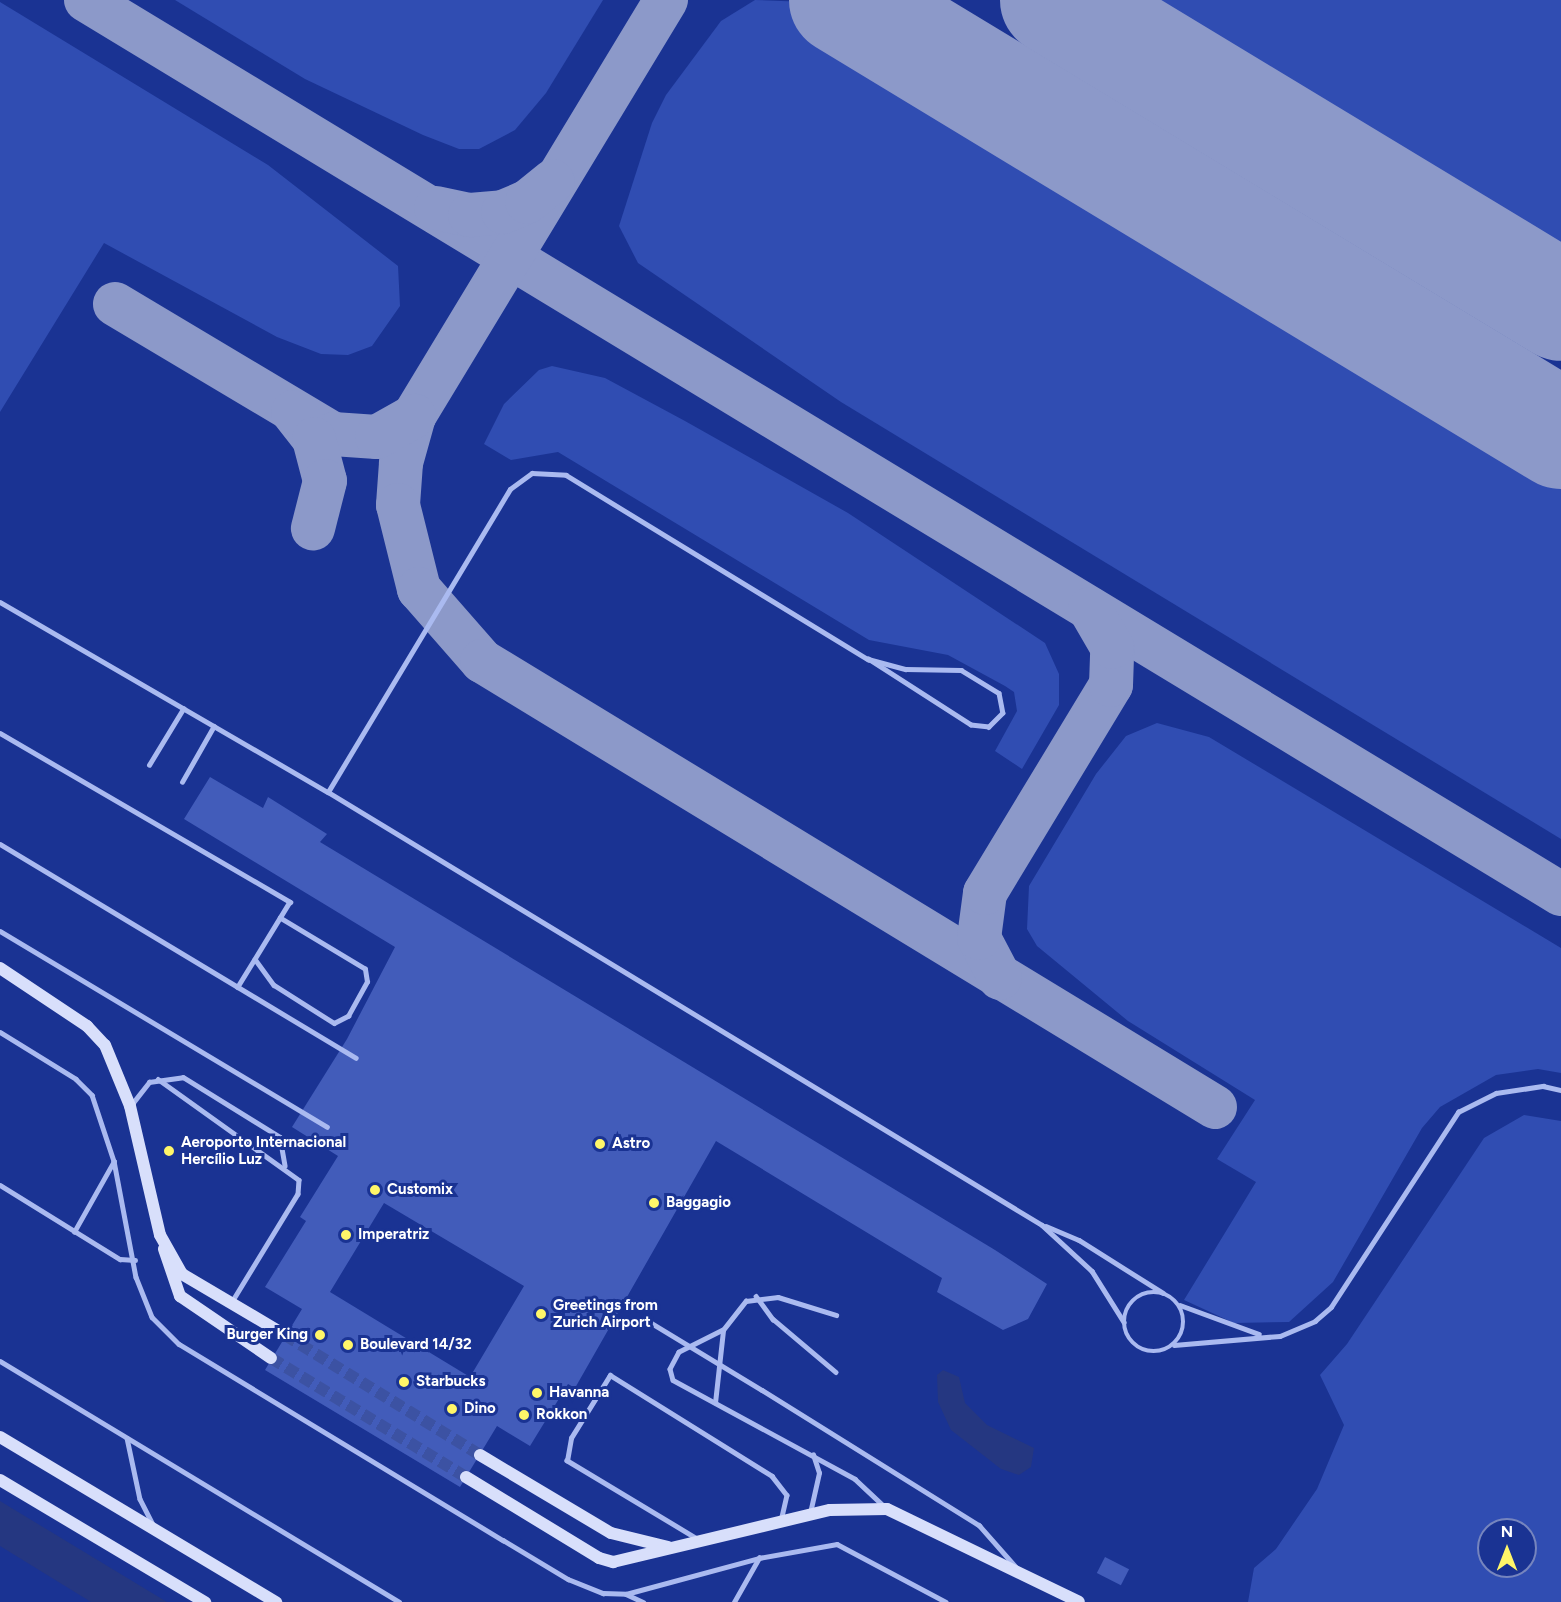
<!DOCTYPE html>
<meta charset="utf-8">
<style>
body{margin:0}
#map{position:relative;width:1561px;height:1602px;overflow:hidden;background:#1a3393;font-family:Figtree,sans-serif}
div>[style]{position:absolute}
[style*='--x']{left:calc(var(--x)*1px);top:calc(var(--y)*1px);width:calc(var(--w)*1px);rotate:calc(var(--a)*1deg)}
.green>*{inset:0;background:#304db2}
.water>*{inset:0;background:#253781}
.taxiway>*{height:44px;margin:-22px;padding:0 22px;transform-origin:22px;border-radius:22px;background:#8c99c9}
.runway>*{height:110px;margin:-55px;padding:0 55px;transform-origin:55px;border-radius:55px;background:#8c99c9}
.building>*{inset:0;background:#425cba;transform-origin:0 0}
.secondary-tunnel>*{height:12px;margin-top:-6px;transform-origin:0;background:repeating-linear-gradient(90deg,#3c52a3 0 12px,transparent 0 18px)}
.service>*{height:4.5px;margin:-2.25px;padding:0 2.25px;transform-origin:2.25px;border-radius:2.25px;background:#aabaf0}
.service>.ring{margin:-2.25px;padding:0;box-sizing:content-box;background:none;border:4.5px solid #aabaf0;border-radius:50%}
.secondary>*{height:12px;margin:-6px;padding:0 6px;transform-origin:6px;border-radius:6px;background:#d8dffb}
.service-bridge>*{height:4.5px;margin:-2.25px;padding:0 2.25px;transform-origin:2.25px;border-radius:2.25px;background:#aabaf0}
.dots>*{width:16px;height:16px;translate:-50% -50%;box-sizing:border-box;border:3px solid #1a3393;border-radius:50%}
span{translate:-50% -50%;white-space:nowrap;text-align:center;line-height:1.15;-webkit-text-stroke:6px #1a3393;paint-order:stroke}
.poi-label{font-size:15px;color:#fff;font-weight:700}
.left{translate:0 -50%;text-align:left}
.right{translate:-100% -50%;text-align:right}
.north{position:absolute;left:1477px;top:1518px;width:60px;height:60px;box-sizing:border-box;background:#1a3393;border:2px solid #7685be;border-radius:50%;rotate:0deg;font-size:16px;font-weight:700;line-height:24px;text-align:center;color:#fff}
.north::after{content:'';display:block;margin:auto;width:21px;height:27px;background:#fff669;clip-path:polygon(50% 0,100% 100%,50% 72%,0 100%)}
</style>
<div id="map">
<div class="green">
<i style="clip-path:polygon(175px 0,603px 0,546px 93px,515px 130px,479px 149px,459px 149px,423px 135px,305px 79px)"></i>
<i style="clip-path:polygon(755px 0,808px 2px,1561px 458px,1561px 839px,841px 402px,638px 263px,619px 226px,652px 123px,666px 95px,721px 21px)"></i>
<i style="clip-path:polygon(1090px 0,1561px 0,1561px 285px,1099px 5px)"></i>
<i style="clip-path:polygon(0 2px,268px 165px,398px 266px,400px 306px,372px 346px,348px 355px,321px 354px,277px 337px,104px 243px,0 412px)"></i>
<i style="clip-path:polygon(552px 366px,605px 378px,685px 421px,848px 513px,1045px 643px,1059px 674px,1059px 705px,1022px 769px,995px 751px,1017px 711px,1014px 692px,1005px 686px,948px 655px,869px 640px,558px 452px,511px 460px,484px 444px,504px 404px,539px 370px)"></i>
<i style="clip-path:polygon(1157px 723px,1209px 737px,1561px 948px,1561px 1073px,1538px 1069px,1496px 1075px,1440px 1107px,1422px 1128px,1333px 1282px,1289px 1322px,1234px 1323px,1184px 1300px,1256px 1182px,1217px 1159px,1255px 1100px,1128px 1021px,1037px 946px,1027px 929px,1029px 886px,1096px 774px,1126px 736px)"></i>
<i style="clip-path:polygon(evenodd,1524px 1115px,1561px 1121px,1561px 1602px,1248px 1602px,1254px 1568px,1276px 1549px,1317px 1489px,1344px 1425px,1320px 1375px,1347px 1344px,1484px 1138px,1524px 1115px,1489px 1530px,1525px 1530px,1525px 1566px,1489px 1566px,1489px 1530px)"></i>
</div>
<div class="water">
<i style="clip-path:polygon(943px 1370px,959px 1377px,965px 1403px,987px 1425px,1034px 1448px,1031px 1467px,1019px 1475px,1001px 1469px,951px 1430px,938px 1402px,937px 1375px)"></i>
<i style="clip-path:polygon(0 1501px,167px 1602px,91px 1602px,0 1546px)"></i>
</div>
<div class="taxiway">
<i style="--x:86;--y:0;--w:1725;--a:31.22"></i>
<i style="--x:666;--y:0;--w:486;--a:121.2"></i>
<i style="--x:414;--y:416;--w:49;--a:105.5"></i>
<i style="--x:401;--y:463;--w:42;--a:94.1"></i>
<i style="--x:398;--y:505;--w:87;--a:76"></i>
<i style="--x:419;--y:589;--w:96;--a:48.8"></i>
<i style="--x:482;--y:661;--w:858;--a:31.32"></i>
<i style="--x:436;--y:208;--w:35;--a:12"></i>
<i style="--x:470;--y:215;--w:33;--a:-5"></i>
<i style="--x:503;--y:212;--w:26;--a:-23"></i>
<i style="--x:527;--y:202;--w:33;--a:-39"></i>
<i style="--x:115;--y:304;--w:254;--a:30.8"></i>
<i style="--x:333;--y:434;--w:44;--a:3.9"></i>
<i style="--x:377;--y:437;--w:43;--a:-29.6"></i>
<i style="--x:293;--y:412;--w:34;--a:52"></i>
<i style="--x:314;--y:439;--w:43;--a:75.3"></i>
<i style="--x:325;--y:481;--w:49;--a:104.3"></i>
<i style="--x:1000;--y:978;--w:45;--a:-117.7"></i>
<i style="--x:979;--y:938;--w:45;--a:-82.4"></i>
<i style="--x:985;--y:893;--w:243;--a:-58.8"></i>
<i style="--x:1111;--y:685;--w:38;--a:-88"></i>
<i style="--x:1112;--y:647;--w:44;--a:-120.1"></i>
</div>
<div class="runway">
<i style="--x:844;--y:0;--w:838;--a:31.19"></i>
<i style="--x:1055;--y:0;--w:591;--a:31.16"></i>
</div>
<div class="building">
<i style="clip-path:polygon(evenodd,210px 777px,263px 808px,268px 797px,327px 834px,320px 842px,995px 1250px,1047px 1284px,1028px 1319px,1003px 1330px,937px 1292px,942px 1278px,716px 1141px,575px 1388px,568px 1384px,530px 1446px,497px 1426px,460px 1487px,265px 1370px,302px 1309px,265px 1287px,306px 1221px,300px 1217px,338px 1156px,292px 1127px,347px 1039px,395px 947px,184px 819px,210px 777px,384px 1203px,524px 1286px,470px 1377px,330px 1292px,384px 1203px)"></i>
<i style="left:1105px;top:1557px;width:27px;height:18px;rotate:27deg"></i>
</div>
<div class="secondary-tunnel">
<i style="--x:285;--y:1335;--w:229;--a:31.6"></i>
<i style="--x:271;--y:1358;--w:228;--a:31.4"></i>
</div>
<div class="service">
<i style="--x:0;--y:602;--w:379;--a:30.1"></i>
<i style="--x:328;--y:792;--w:835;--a:31.23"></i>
<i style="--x:1042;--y:1225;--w:68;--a:42.6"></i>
<i style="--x:1092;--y:1271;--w:60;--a:57.9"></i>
<i style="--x:868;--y:659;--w:39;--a:15"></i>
<i style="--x:906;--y:669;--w:55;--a:1"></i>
<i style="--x:961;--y:670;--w:44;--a:31.2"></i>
<i style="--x:999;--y:693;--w:20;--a:79"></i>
<i style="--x:1003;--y:713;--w:20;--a:135"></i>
<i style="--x:989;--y:727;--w:18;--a:-174"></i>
<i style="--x:971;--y:725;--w:122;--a:-147.3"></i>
<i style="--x:0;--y:733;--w:336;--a:30.2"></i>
<i style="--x:290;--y:902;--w:100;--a:121.5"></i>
<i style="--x:149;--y:765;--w:66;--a:-58.7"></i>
<i style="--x:182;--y:782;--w:64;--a:-60.3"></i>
<i style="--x:328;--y:792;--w:353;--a:-59"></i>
<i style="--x:510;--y:489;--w:27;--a:-36"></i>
<i style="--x:532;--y:473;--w:34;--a:3"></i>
<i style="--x:566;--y:475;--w:354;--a:31.4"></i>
<i style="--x:0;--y:844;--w:415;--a:31"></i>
<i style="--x:0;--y:931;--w:381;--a:30.9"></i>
<i style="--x:255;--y:959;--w:32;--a:54"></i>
<i style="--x:274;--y:985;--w:71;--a:32.3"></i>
<i style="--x:334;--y:1023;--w:16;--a:-27"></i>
<i style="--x:348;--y:1016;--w:39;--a:-61"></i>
<i style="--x:367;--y:982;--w:13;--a:-99"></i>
<i style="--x:365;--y:969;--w:99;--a:-149"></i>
<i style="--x:0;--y:1032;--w:89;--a:31.7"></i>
<i style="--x:76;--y:1079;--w:23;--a:45"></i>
<i style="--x:92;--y:1095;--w:70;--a:71.6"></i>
<i style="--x:114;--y:1161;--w:118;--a:79.3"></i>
<i style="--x:136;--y:1277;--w:43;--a:68.2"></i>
<i style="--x:152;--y:1317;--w:38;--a:45"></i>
<i style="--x:179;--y:1344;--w:379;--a:31.2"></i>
<i style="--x:503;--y:1540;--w:76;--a:31"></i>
<i style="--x:568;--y:1579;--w:38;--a:22"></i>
<i style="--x:603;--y:1593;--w:23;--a:2"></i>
<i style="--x:626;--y:1594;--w:138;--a:-15.1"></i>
<i style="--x:759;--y:1558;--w:79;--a:-10.2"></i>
<i style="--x:837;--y:1544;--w:123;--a:28"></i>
<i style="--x:158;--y:1079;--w:173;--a:35.6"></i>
<i style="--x:299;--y:1180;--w:14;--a:94"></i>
<i style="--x:298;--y:1194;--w:127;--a:121.4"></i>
<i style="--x:132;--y:1104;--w:28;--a:-52"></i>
<i style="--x:149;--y:1082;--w:34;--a:-8"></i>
<i style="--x:183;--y:1077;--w:114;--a:31.7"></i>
<i style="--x:280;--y:1137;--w:29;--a:80"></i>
<i style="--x:0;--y:1185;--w:141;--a:31.7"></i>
<i style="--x:120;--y:1259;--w:15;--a:4"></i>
<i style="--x:1046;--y:1226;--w:36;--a:23"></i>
<i style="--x:1079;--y:1240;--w:99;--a:32.2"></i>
<i style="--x:74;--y:1232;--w:81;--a:-60.6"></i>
<i class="ring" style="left:1124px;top:1292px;width:55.5px;height:55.5px"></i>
<i style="--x:756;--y:1296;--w:29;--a:54"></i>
<i style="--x:773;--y:1319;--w:82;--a:40.1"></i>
<i style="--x:1180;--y:1305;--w:84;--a:20.2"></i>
<i style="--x:723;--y:1330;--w:49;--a:153.4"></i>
<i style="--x:679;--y:1352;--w:19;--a:118"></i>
<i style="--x:670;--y:1369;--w:11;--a:75"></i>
<i style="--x:673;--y:1380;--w:207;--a:28.5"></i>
<i style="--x:855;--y:1479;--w:40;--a:43"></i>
<i style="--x:1174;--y:1345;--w:106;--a:-4.9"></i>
<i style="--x:1280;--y:1336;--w:38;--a:-23"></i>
<i style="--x:1315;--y:1321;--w:21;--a:-41"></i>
<i style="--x:1331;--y:1307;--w:233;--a:-56.9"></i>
<i style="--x:1458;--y:1112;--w:42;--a:-26.6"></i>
<i style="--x:1496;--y:1093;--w:48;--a:-8.5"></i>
<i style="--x:1543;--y:1086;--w:18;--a:13"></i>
<i style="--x:0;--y:1361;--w:466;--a:31.1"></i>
<i style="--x:762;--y:1390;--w:256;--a:31.9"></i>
<i style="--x:979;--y:1525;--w:56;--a:48.6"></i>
<i style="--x:715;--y:1403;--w:73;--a:-83.7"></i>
<i style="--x:723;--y:1330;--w:37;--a:-52"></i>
<i style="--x:746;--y:1301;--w:32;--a:-7"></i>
<i style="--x:778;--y:1297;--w:61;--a:17.2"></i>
<i style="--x:127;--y:1438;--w:62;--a:78"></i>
<i style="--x:140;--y:1499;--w:29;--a:63"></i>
<i style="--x:810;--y:1513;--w:41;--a:-77.3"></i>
<i style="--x:819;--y:1473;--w:19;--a:-108"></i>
<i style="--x:697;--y:1539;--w:152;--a:-149"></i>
<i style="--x:567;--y:1461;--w:23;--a:-80"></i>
<i style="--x:571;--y:1438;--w:74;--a:-58.2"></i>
<i style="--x:610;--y:1375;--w:191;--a:31.9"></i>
<i style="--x:772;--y:1476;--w:24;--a:52"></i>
<i style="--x:787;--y:1495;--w:27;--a:103"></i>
<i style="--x:626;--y:1594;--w:19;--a:25"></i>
<i style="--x:734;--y:1602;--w:51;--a:-60.4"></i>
</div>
<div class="secondary">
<i style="--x:0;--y:968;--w:105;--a:33.7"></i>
<i style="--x:87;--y:1026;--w:26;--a:47"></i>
<i style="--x:105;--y:1045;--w:66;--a:67.7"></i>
<i style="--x:130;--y:1106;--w:132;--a:76.9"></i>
<i style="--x:160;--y:1235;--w:45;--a:60.6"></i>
<i style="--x:182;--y:1274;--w:120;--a:30.6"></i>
<i style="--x:164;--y:1249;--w:50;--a:71.2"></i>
<i style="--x:180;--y:1296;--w:110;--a:34.3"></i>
<i style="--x:0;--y:1437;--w:322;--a:30.9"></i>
<i style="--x:480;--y:1455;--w:152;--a:30.8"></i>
<i style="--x:611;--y:1533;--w:59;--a:13.8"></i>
<i style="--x:466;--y:1477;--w:156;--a:31.3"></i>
<i style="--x:599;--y:1558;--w:15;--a:16"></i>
<i style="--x:613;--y:1562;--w:223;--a:-13.5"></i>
<i style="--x:830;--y:1510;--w:57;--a:-1"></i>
<i style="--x:887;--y:1509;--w:213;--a:25.8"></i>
<i style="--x:0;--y:1480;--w:239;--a:30.8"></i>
</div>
<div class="service-bridge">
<i style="--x:648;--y:1321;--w:133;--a:31.2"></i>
</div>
<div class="dots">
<i style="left:600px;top:1144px;background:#fff669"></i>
<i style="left:169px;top:1151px;background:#fff669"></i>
<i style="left:375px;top:1190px;background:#fff669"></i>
<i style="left:654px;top:1203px;background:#fff669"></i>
<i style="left:346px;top:1235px;background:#fff669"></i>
<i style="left:541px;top:1314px;background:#fff669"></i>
<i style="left:320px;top:1335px;background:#fff669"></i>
<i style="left:348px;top:1345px;background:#fff669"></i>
<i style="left:404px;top:1382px;background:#fff669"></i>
<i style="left:537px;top:1393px;background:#fff669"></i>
<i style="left:452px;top:1409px;background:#fff669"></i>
<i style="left:524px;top:1415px;background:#fff669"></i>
</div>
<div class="poi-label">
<span class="left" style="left:181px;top:1151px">Aeroporto Internacional<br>Hercílio Luz</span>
<span class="left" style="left:612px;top:1144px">Astro</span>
<span class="left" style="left:387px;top:1190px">Customix</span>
<span class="left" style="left:666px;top:1203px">Baggagio</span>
<span class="left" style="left:358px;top:1235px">Imperatriz</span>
<span class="left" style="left:553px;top:1314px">Greetings from<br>Zurich Airport</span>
<span class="right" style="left:308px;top:1335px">Burger King</span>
<span class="left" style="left:360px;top:1345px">Boulevard 14/32</span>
<span class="left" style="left:416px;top:1382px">Starbucks</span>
<span class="left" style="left:549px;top:1393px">Havanna</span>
<span class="left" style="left:464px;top:1409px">Dino</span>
<span class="left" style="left:536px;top:1415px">Rokkon</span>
</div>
<div class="north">N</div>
</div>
